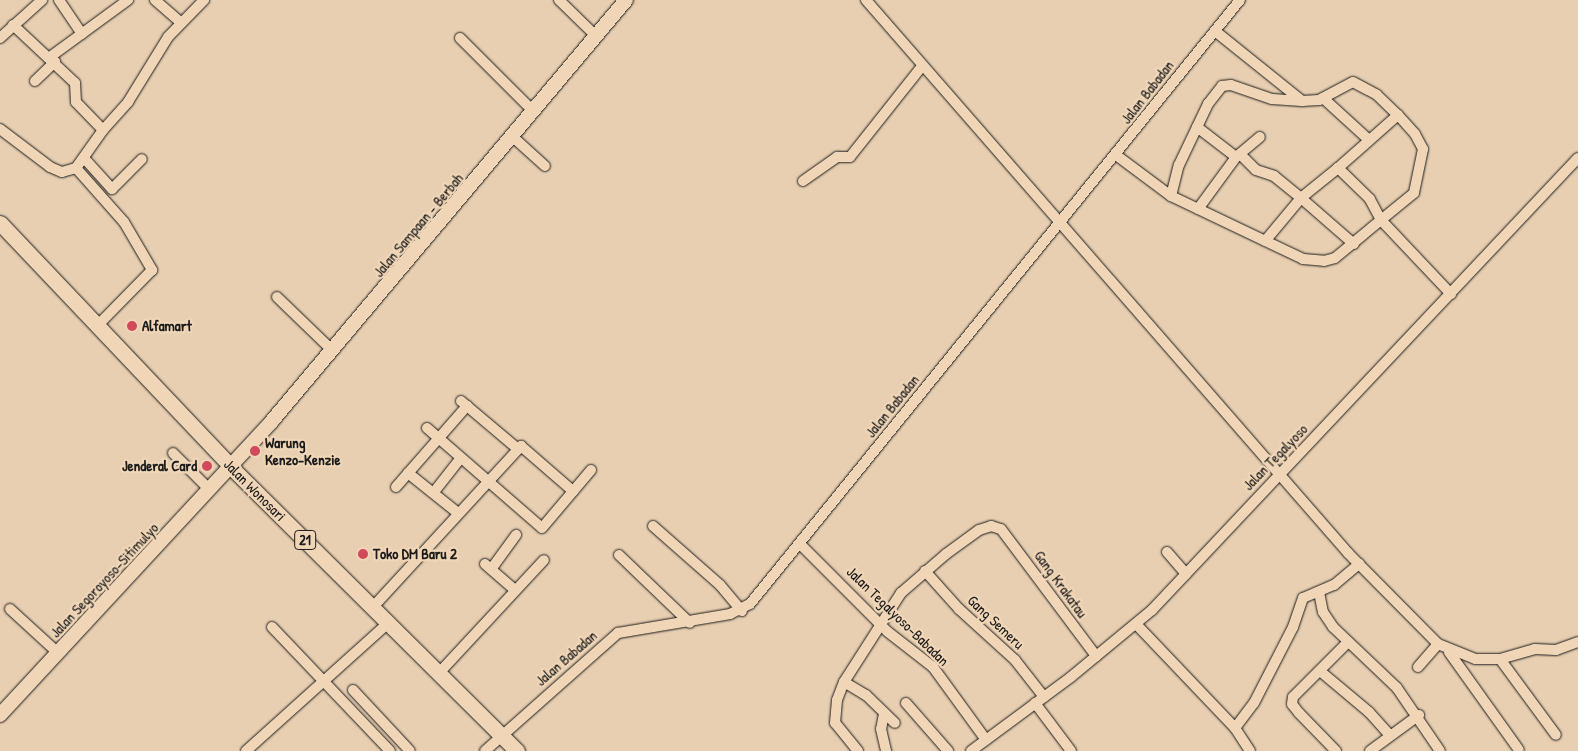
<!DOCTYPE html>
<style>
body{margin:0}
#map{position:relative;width:1578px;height:751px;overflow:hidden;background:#e8cfb1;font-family:"Patrick Hand",sans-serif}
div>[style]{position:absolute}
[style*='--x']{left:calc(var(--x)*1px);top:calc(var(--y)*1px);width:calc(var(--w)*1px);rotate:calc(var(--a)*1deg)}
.roads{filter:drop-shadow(0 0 1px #1c1c1c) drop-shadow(0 0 1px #1c1c1c)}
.minor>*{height:10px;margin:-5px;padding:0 5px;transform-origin:5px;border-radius:5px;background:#f0d6b7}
.major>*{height:14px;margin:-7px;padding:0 7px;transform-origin:7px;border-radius:7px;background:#f0d6b7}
.highway>*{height:15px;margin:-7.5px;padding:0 7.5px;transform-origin:7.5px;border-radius:7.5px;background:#f0d6b7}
.dots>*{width:14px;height:14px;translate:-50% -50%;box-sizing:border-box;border:2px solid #f0d6b7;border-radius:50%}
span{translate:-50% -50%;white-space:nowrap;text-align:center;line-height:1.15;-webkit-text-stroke:4.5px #f0d6b7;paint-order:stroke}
.shield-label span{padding:1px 4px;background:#f0d6b7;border:1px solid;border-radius:4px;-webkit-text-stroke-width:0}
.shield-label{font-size:14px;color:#1c1c1c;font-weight:700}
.street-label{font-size:15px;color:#1c1c1c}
.poi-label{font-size:15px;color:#1c1c1c;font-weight:700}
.left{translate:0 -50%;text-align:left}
.right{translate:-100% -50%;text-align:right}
</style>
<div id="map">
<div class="roads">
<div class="minor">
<i style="--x:59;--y:0;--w:41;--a:55.9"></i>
<i style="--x:155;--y:0;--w:35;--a:41"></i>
<i style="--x:559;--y:0;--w:52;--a:44.2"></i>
<i style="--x:866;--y:0;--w:734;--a:48.92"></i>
<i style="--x:1348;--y:553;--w:128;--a:45.3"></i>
<i style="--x:1438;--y:644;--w:40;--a:22"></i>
<i style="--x:1475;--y:659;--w:25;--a:0"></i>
<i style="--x:1500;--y:659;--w:36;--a:-16"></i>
<i style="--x:1535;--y:649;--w:21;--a:3"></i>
<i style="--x:1556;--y:650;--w:23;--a:-20"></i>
<i style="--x:1215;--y:31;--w:112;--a:38.8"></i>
<i style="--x:0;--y:38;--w:57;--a:-42.1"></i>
<i style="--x:460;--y:38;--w:103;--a:45"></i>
<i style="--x:50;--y:57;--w:97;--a:-36.2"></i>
<i style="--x:35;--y:81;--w:28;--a:-44"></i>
<i style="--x:1323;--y:98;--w:62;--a:42.4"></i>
<i style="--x:1197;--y:127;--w:49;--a:37.6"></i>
<i style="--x:0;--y:129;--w:63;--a:37.2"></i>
<i style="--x:50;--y:167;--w:13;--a:23"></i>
<i style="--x:62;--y:172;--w:15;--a:-16"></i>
<i style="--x:76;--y:168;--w:47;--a:-54.6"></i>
<i style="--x:103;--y:130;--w:39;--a:-134"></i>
<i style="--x:76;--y:102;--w:19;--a:-93"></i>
<i style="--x:75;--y:83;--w:85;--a:-136.9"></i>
<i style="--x:103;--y:130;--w:38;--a:-48"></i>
<i style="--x:128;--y:102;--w:76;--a:-58.4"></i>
<i style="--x:168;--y:37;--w:52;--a:-45.8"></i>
<i style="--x:513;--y:137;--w:43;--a:42.2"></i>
<i style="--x:1116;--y:155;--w:69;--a:36.7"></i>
<i style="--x:1171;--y:196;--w:146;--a:25.5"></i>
<i style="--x:1303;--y:259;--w:21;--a:5"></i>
<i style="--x:1324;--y:261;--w:11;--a:-15"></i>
<i style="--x:1335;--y:258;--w:60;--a:-39.6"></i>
<i style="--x:1381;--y:220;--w:102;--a:46.6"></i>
<i style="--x:1241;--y:155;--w:21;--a:45"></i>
<i style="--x:1256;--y:170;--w:19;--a:18"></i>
<i style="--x:1274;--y:176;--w:35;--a:39"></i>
<i style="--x:1301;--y:198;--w:56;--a:129.9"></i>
<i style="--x:84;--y:158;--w:42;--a:47.9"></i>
<i style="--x:112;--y:189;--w:42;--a:-45"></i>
<i style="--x:76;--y:168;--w:72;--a:48.4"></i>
<i style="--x:124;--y:222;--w:56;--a:59.7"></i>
<i style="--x:152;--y:270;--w:78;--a:134.5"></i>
<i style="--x:1338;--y:168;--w:80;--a:-41.5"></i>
<i style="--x:803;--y:181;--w:42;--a:-35.2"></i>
<i style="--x:837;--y:157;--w:13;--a:0"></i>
<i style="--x:850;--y:157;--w:117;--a:-51.6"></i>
<i style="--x:1171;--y:196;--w:32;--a:-76"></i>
<i style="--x:1179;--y:165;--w:68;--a:-64.6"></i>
<i style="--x:1208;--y:104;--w:23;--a:-52"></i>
<i style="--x:1222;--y:86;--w:9;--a:-6"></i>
<i style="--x:1231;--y:85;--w:43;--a:18.9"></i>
<i style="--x:1272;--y:99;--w:30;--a:4"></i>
<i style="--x:1302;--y:101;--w:17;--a:-3"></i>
<i style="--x:1319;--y:100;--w:38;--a:-28"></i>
<i style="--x:1353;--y:82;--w:27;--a:28"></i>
<i style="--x:1377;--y:95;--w:29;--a:44"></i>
<i style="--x:1398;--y:115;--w:25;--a:48"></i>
<i style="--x:1415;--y:134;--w:17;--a:62"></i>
<i style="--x:1423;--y:149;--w:45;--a:101.6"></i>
<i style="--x:1414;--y:193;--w:43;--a:140.7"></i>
<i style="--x:1381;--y:220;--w:24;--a:-118"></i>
<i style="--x:1370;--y:199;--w:45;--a:-135.9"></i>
<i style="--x:1338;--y:168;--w:48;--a:141"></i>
<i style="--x:1301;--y:198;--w:70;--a:41"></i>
<i style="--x:1198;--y:209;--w:64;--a:-53.8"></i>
<i style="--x:1236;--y:157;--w:31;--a:-40"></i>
<i style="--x:277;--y:297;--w:78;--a:44"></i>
<i style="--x:461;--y:401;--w:75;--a:40.1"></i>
<i style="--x:427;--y:428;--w:152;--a:41"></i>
<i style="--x:542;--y:528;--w:76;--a:-49.8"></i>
<i style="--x:173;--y:453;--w:51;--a:45"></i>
<i style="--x:408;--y:473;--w:64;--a:38.7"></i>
<i style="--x:396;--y:487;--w:108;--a:-48.8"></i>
<i style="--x:434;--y:492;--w:42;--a:-51.8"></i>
<i style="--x:653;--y:526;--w:89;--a:41.4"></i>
<i style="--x:720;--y:585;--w:34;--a:50"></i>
<i style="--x:800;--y:544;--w:124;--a:45"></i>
<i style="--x:888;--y:632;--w:57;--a:37.9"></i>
<i style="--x:933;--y:667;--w:90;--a:54"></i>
<i style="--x:1167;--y:552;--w:29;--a:49"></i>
<i style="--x:619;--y:555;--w:98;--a:43.8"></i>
<i style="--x:485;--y:564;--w:40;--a:41"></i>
<i style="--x:492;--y:568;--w:41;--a:-54"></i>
<i style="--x:925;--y:571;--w:51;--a:48.2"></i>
<i style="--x:959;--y:609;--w:76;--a:42.3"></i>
<i style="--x:1015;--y:660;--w:47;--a:51.9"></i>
<i style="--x:1319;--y:592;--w:20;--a:79"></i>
<i style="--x:1323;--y:612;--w:18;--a:56"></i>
<i style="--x:1333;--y:627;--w:88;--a:43.6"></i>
<i style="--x:1397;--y:688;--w:76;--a:55.7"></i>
<i style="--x:373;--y:607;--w:219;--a:-47.4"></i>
<i style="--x:521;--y:446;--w:69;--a:40.9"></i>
<i style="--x:10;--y:609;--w:65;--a:42.5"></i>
<i style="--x:1136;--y:624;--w:144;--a:46.4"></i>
<i style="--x:272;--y:627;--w:171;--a:46.4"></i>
<i style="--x:1449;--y:652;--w:120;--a:54.5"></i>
<i style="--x:1500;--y:659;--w:94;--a:53.6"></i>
<i style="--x:1418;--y:667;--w:30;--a:-49"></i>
<i style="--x:1320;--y:671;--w:64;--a:39.9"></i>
<i style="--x:1369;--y:712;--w:31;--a:48"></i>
<i style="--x:439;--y:673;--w:154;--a:-47.1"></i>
<i style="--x:844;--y:682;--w:106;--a:-57.4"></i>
<i style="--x:901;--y:593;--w:60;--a:-40.9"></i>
<i style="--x:946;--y:554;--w:41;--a:-36"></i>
<i style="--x:979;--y:530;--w:13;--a:-18"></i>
<i style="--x:991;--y:526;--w:10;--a:17"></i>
<i style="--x:1001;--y:529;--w:159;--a:53.2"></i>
<i style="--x:353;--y:690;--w:83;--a:46.9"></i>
<i style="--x:906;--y:703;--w:64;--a:48.8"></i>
<i style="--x:1035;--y:703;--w:60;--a:53.1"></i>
<i style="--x:884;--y:714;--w:15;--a:101"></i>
<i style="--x:881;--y:729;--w:23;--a:77"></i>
<i style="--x:246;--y:751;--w:191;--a:-42"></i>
<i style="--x:485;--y:751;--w:178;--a:-41.6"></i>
<i style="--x:618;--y:633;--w:114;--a:-9.6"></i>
<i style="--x:730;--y:614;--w:22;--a:-27"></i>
<i style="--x:750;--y:604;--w:778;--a:-50.95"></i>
<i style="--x:858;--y:751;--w:36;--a:-129"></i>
<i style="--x:835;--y:723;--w:23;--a:-85"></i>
<i style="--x:837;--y:700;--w:19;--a:-69"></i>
<i style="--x:844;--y:682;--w:26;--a:31"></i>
<i style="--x:866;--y:695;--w:40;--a:44"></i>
<i style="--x:971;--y:751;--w:124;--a:-36.5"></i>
<i style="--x:1071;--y:677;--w:105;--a:-39.6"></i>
<i style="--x:1152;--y:610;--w:621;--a:-46.7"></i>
<i style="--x:1250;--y:751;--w:27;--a:-123"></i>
<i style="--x:1235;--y:728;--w:31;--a:-53"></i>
<i style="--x:1254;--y:703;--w:85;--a:-62.8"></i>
<i style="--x:1293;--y:627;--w:31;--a:-71"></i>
<i style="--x:1303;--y:598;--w:34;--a:-23"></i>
<i style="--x:1334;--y:585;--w:33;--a:-40"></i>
<i style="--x:1336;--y:751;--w:53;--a:-134.2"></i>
<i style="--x:1299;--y:713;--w:11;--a:-128"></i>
<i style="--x:1292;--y:704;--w:7;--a:-82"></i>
<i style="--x:1293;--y:697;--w:78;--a:-45"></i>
<i style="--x:1370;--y:751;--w:61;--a:-36.3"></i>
</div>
<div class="major">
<i style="--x:0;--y:715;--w:401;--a:-47.2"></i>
<i style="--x:272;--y:421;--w:550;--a:-49.94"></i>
</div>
<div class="highway">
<i style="--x:0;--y:223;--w:340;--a:46.5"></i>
<i style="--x:234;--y:470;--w:399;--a:44.8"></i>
</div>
</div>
<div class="dots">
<i style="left:132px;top:326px;background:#d1495b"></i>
<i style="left:255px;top:451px;background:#d1495b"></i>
<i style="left:207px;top:466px;background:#d1495b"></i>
<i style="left:363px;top:554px;background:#d1495b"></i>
</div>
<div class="shield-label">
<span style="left:305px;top:540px">21</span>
</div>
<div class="street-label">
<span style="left:1147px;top:92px;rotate:-52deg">Jalan Babadan</span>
<span style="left:418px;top:225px;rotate:-50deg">Jalan Sampaan - Berbah</span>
<span style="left:892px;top:406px;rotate:-51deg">Jalan Babadan</span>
<span style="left:1275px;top:457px;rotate:-46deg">Jalan Tegalyoso</span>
<span style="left:255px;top:490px;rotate:45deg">Jalan Wonosari</span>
<span style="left:104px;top:580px;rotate:-47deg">Jalan Segoroyoso-Sitimulyo</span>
<span style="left:1061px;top:584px;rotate:54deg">Gang Krakatau</span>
<span style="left:898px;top:616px;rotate:44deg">Jalan Tegalyoso-Babadan</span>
<span style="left:996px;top:622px;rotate:43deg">Gang Semeru</span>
<span style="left:566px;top:658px;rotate:-41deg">Jalan Babadan</span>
</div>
<div class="poi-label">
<span class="left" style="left:142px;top:326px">Alfamart</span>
<span class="left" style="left:265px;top:451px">Warung<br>Kenzo-Kenzie</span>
<span class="right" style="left:197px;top:466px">Jenderal Card</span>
<span class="left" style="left:373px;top:554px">Toko DM Baru 2</span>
</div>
</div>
